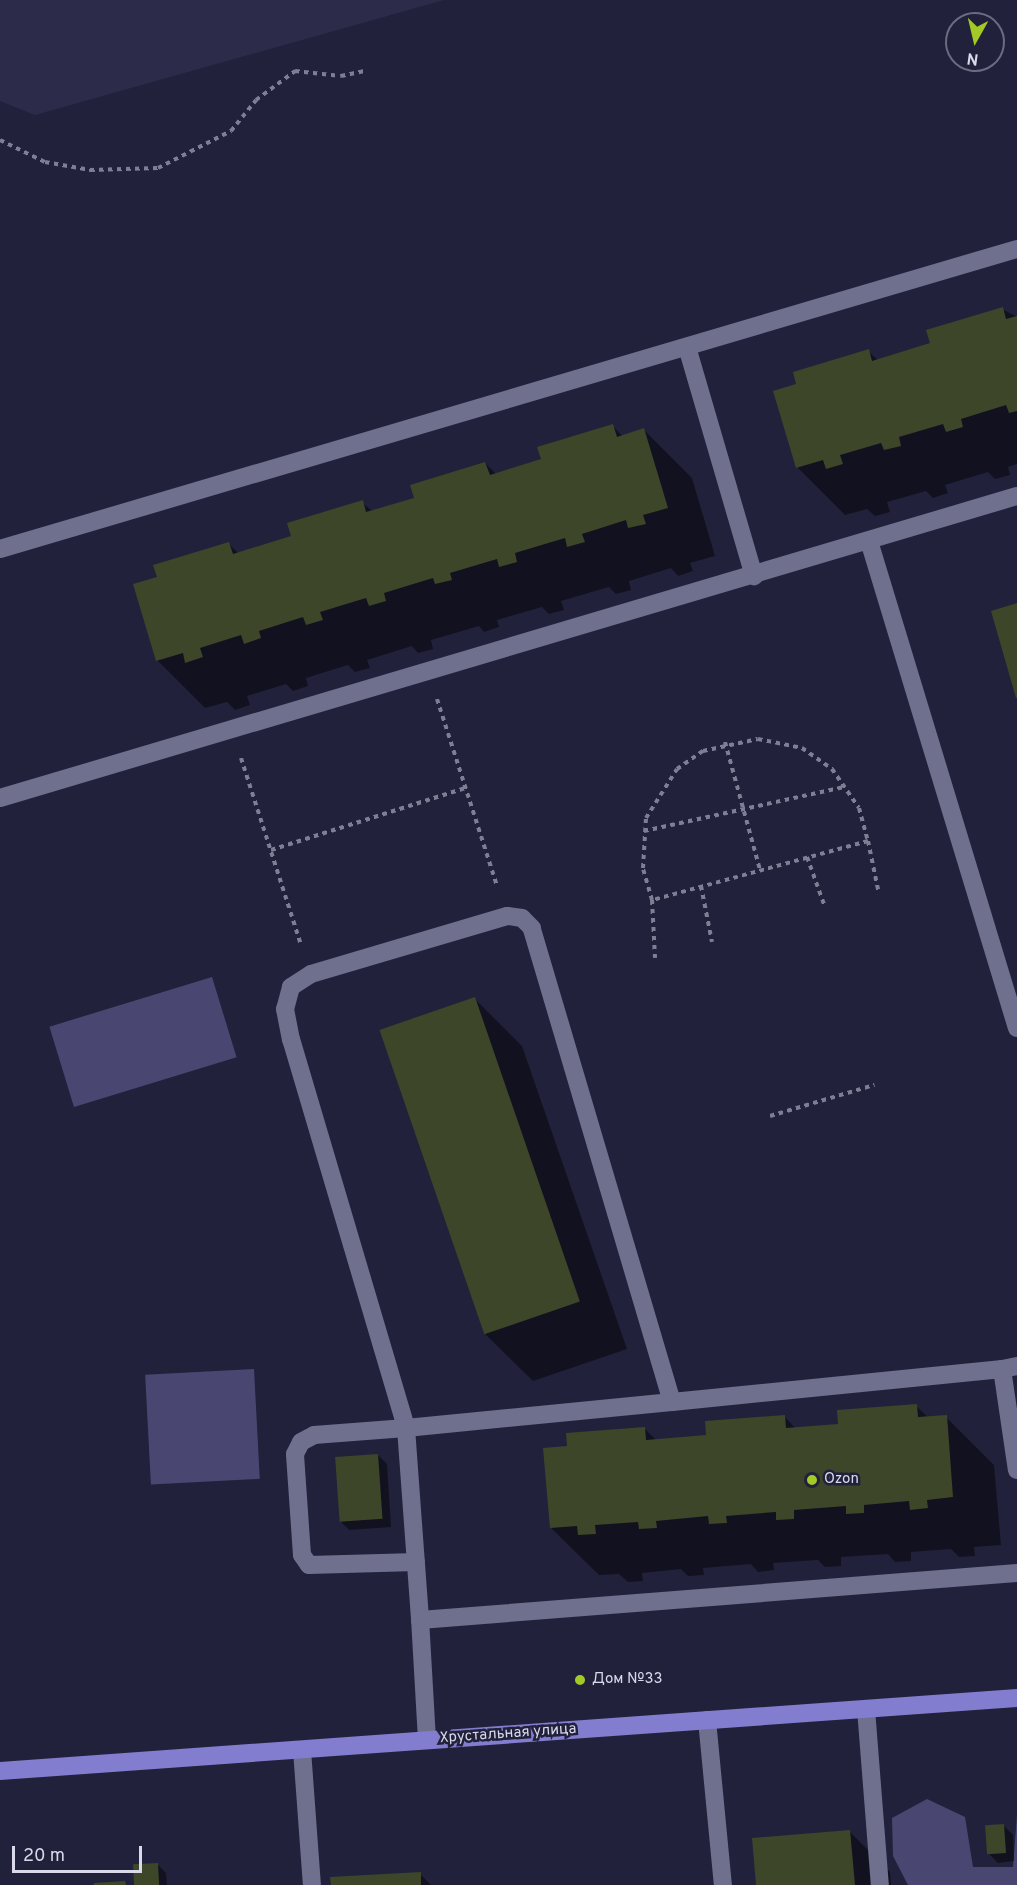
<!DOCTYPE html>
<meta charset="utf-8">
<style>
body{margin:0}
#map{position:relative;width:1017px;height:1885px;overflow:hidden;background:#22213b;font-family:Overpass,sans-serif}
div>[style]{position:absolute}
[style*='--x']{left:calc(var(--x)*1px);top:calc(var(--y)*1px);width:calc(var(--w)*1px);rotate:calc(var(--a)*1deg)}
.built>*{inset:0;background:#2d2b4a}
.green>*{inset:0;background:#494771;transform-origin:0 0}
.shadow>*{inset:0;background:#0007}
.building>*{inset:0;background:#3d4628;transform-origin:0 0}
.path>*{height:4px;margin-top:-2px;transform-origin:0;background:repeating-linear-gradient(90deg,#7f7e94 0 4.5px,transparent 0 9px)}
.minor>*{height:18px;margin:-9px;padding:0 9px;transform-origin:9px;border-radius:9px;background:#6f6f8e}
.major>*{height:18px;margin:-9px;padding:0 9px;transform-origin:9px;border-radius:9px;background:#837dcf}
.dots>*{width:16px;height:16px;translate:-50% -50%;box-sizing:border-box;border:3px solid #22213b;border-radius:50%}
span{translate:-50% -50%;white-space:nowrap;text-align:center;line-height:1.15;-webkit-text-stroke:5px #22213b;paint-order:stroke}
.poi-label{font-size:15px;color:#d9d9eb}
.left{translate:0 -50%;text-align:left}
.street-label{font-size:15px;color:#d9d9eb}
.north{position:absolute;left:945px;top:12px;width:60px;height:60px;box-sizing:border-box;background:#22213b;border:2px solid #6b6b81;border-radius:50%;rotate:188deg;font-size:16px;font-weight:700;line-height:24px;text-align:center;color:#d9d9eb}
.north::after{content:'';display:block;margin:auto;width:21px;height:27px;background:#a3c927;clip-path:polygon(50% 0,100% 100%,50% 72%,0 100%)}
.scale{position:absolute;left:12px;top:1846px;width:130px;height:27px;box-sizing:border-box;border:3px solid #d9d9eb;border-top:0;padding-left:8px;font-size:18px;line-height:21px;white-space:nowrap;color:#d9d9eb;-webkit-text-stroke:4px #22213b;paint-order:stroke}
</style>
<div id="map">
<div class="built">
<i style="clip-path:polygon(0 0,444px 0,35px 115px,0 101px)"></i>
</div>
<div class="green">
<i style="left:212px;top:977px;width:84px;height:170px;rotate:73deg"></i>
<i style="left:254px;top:1369px;width:110px;height:109px;rotate:87deg"></i>
<i style="clip-path:polygon(927px 1799px,965px 1817px,973px 1867px,1013px 1867px,1017px 1815px,1017px 1885px,908px 1885px,893px 1856px,892px 1818px)"></i>
</div>
<div class="shadow">
<i style="clip-path:polygon(1002px 309px,1017px 317px,1017px 464px,1008px 467px,1010px 475px,995px 479px,988px 472px,945px 485px,948px 493px,933px 498px,926px 491px,887px 502px,890px 512px,875px 516px,867px 509px,845px 515px,797px 467px,798px 385px,868px 351px,879px 361px,932px 344px)"></i>
<i style="clip-path:polygon(613px 426px,623px 437px,644px 430px,692px 478px,715px 556px,690px 563px,693px 571px,678px 576px,671px 568px,629px 581px,631px 590px,616px 594px,609px 587px,561px 601px,564px 610px,549px 614px,542px 607px,497px 620px,499px 627px,484px 632px,479px 626px,431px 640px,433px 649px,418px 653px,412px 646px,367px 660px,370px 668px,355px 672px,348px 665px,306px 678px,308px 686px,293px 691px,286px 684px,247px 696px,250px 705px,235px 710px,227px 702px,205px 708px,157px 660px,158px 579px,228px 543px,239px 554px,292px 537px,362px 502px,373px 512px,415px 499px,485px 463px,496px 474px,542px 460px)"></i>
<i style="clip-path:polygon(474px 998px,522px 1046px,627px 1349px,533px 1381px,485px 1334px)"></i>
<i style="clip-path:polygon(916px 1406px,929px 1418px,946px 1417px,994px 1465px,1001px 1545px,974px 1547px,975px 1556px,959px 1557px,951px 1549px,911px 1552px,911px 1561px,895px 1562px,888px 1554px,841px 1557px,841px 1566px,825px 1567px,818px 1560px,773px 1563px,774px 1570px,758px 1572px,751px 1564px,703px 1568px,704px 1575px,688px 1576px,681px 1569px,642px 1573px,643px 1581px,628px 1582px,619px 1574px,599px 1575px,551px 1528px,569px 1447px,645px 1429px,656px 1440px,708px 1436px,784px 1416px,796px 1429px,840px 1425px)"></i>
<i style="clip-path:polygon(378px 1455px,387px 1464px,391px 1527px,349px 1530px,340px 1521px)"></i>
<i style="clip-path:polygon(1004px 1826px,1013px 1835px,1014px 1861px,998px 1863px,989px 1854px)"></i>
<i style="clip-path:polygon(850px 1832px,890px 1872px,891px 1885px,758px 1885px)"></i>
<i style="clip-path:polygon(157px 1864px,166px 1873px,167px 1885px,136px 1885px)"></i>
<i style="clip-path:polygon(420px 1874px,431px 1885px,332px 1885px)"></i>
</div>
<div class="building">
<i style="clip-path:polygon(1003px 307px,1006px 319px,1017px 316px,1017px 411px,1009px 413px,1006px 405px,961px 419px,963px 427px,946px 432px,943px 424px,899px 437px,901px 446px,884px 450px,881px 443px,840px 455px,843px 464px,826px 469px,823px 460px,796px 468px,773px 391px,796px 384px,793px 372px,869px 349px,872px 361px,930px 343px,926px 330px)"></i>
<i style="clip-path:polygon(613px 424px,617px 437px,644px 428px,668px 508px,643px 515px,646px 524px,628px 528px,626px 520px,582px 534px,585px 542px,567px 547px,565px 538px,515px 553px,517px 562px,499px 567px,497px 559px,450px 573px,452px 580px,435px 584px,433px 578px,384px 593px,386px 601px,369px 606px,366px 598px,320px 612px,323px 620px,306px 625px,303px 617px,259px 631px,261px 638px,244px 644px,241px 635px,200px 648px,203px 657px,185px 663px,183px 653px,156px 661px,133px 584px,157px 577px,153px 565px,229px 542px,233px 554px,291px 536px,287px 523px,363px 500px,366px 512px,414px 498px,410px 485px,485px 462px,490px 475px,541px 459px,537px 447px)"></i>
<i style="clip-path:polygon(1017px 603px,1017px 698px,1016px 698px,991px 611px)"></i>
<i style="left:475px;top:997px;width:322px;height:101px;rotate:71deg"></i>
<i style="clip-path:polygon(917px 1404px,918px 1417px,947px 1415px,953px 1497px,927px 1500px,928px 1508px,910px 1510px,909px 1501px,864px 1505px,864px 1513px,846px 1514px,846px 1506px,794px 1510px,794px 1519px,776px 1520px,776px 1512px,726px 1516px,727px 1523px,709px 1524px,708px 1516px,656px 1521px,657px 1528px,639px 1529px,638px 1522px,595px 1525px,596px 1534px,578px 1535px,577px 1526px,550px 1528px,543px 1448px,567px 1446px,566px 1433px,645px 1427px,646px 1440px,706px 1435px,705px 1421px,785px 1415px,786px 1428px,838px 1424px,837px 1410px)"></i>
<i style="left:378px;top:1454px;width:65px;height:43px;rotate:86deg"></i>
<i style="left:1004px;top:1824px;width:29px;height:19px;rotate:86deg"></i>
<i style="clip-path:polygon(850px 1830px,855px 1885px,756px 1885px,752px 1838px)"></i>
<i style="left:158px;top:1863px;width:22px;height:25px;rotate:87deg"></i>
<i style="clip-path:polygon(421px 1872px,421px 1885px,331px 1885px,330px 1877px)"></i>
<i style="clip-path:polygon(125px 1881px,126px 1885px,94px 1885px,94px 1883px)"></i>
</div>
<div class="path">
<i style="--x:0;--y:140;--w:50;--a:26.1"></i>
<i style="--x:45;--y:162;--w:46;--a:10.1"></i>
<i style="--x:90;--y:170;--w:68;--a:-1.7"></i>
<i style="--x:158;--y:168;--w:82;--a:-26.9"></i>
<i style="--x:231;--y:131;--w:40;--a:-51"></i>
<i style="--x:256;--y:100;--w:49;--a:-36.6"></i>
<i style="--x:295;--y:71;--w:46;--a:6.2"></i>
<i style="--x:341;--y:76;--w:24;--a:-12"></i>
<i style="--x:437;--y:699;--w:196;--a:72.2"></i>
<i style="--x:725;--y:742;--w:133;--a:74.7"></i>
<i style="--x:241;--y:758;--w:196;--a:72.2"></i>
<i style="--x:644;--y:831;--w:205;--a:-12.4"></i>
<i style="--x:868;--y:841;--w:224;--a:164.7"></i>
<i style="--x:652;--y:900;--w:33;--a:-106"></i>
<i style="--x:643;--y:868;--w:50;--a:-86.6"></i>
<i style="--x:646;--y:818;--w:58;--a:-57.7"></i>
<i style="--x:677;--y:769;--w:32;--a:-35"></i>
<i style="--x:703;--y:751;--w:56;--a:-12.3"></i>
<i style="--x:758;--y:739;--w:45;--a:11.6"></i>
<i style="--x:802;--y:748;--w:37;--a:35"></i>
<i style="--x:832;--y:769;--w:47;--a:55.3"></i>
<i style="--x:859;--y:808;--w:34;--a:75"></i>
<i style="--x:868;--y:841;--w:54;--a:78.3"></i>
<i style="--x:271;--y:850;--w:204;--a:-17.7"></i>
<i style="--x:807;--y:857;--w:53;--a:70.2"></i>
<i style="--x:701;--y:886;--w:57;--a:78.9"></i>
<i style="--x:652;--y:900;--w:58;--a:87"></i>
<i style="--x:770;--y:1116;--w:109;--a:-16.6"></i>
</div>
<div class="minor">
<i style="--x:687;--y:347;--w:239;--a:73.7"></i>
<i style="--x:869;--y:541;--w:509;--a:73.1"></i>
<i style="--x:0;--y:549;--w:1060;--a:-16.44"></i>
<i style="--x:0;--y:798;--w:1061;--a:-16.54"></i>
<i style="--x:1002;--y:1369;--w:102;--a:81.6"></i>
<i style="--x:672;--y:1402;--w:494;--a:-106.5"></i>
<i style="--x:532;--y:928;--w:14;--a:-135"></i>
<i style="--x:522;--y:918;--w:15;--a:-172"></i>
<i style="--x:507;--y:916;--w:204;--a:163.5"></i>
<i style="--x:311;--y:974;--w:24;--a:147"></i>
<i style="--x:291;--y:987;--w:23;--a:105"></i>
<i style="--x:285;--y:1009;--w:31;--a:79"></i>
<i style="--x:291;--y:1039;--w:406;--a:73.5"></i>
<i style="--x:406;--y:1428;--w:267;--a:-5.6"></i>
<i style="--x:672;--y:1402;--w:332;--a:-5.7"></i>
<i style="--x:1002;--y:1369;--w:15;--a:-11"></i>
<i style="--x:416;--y:1562;--w:107;--a:178.4"></i>
<i style="--x:309;--y:1565;--w:12;--a:-125"></i>
<i style="--x:302;--y:1555;--w:101;--a:-94"></i>
<i style="--x:295;--y:1454;--w:13;--a:-63"></i>
<i style="--x:301;--y:1442;--w:15;--a:-28"></i>
<i style="--x:314;--y:1435;--w:92;--a:-4.4"></i>
<i style="--x:406;--y:1428;--w:193;--a:85.8"></i>
<i style="--x:866;--y:1709;--w:177;--a:85.5"></i>
<i style="--x:707;--y:1720;--w:166;--a:84.5"></i>
<i style="--x:427;--y:1740;--w:120;--a:-93.3"></i>
<i style="--x:420;--y:1620;--w:599;--a:-4.5"></i>
<i style="--x:302;--y:1750;--w:135;--a:85.8"></i>
</div>
<div class="major">
<i style="--x:0;--y:1771;--w:1020;--a:-4.11"></i>
</div>
<div class="dots">
<i style="left:812px;top:1480px;background:#a3c927"></i>
<i style="left:580px;top:1680px;background:#a3c927"></i>
</div>
<div class="poi-label">
<span class="left" style="left:824px;top:1480px">Ozon</span>
<span class="left" style="left:592px;top:1680px">Дом №33</span>
</div>
<div class="street-label">
<span style="left:508px;top:1734px;rotate:-4deg">Хрустальная улица</span>
</div>
<div class="north">N</div>
<div class="scale">20 m</div>
</div>
